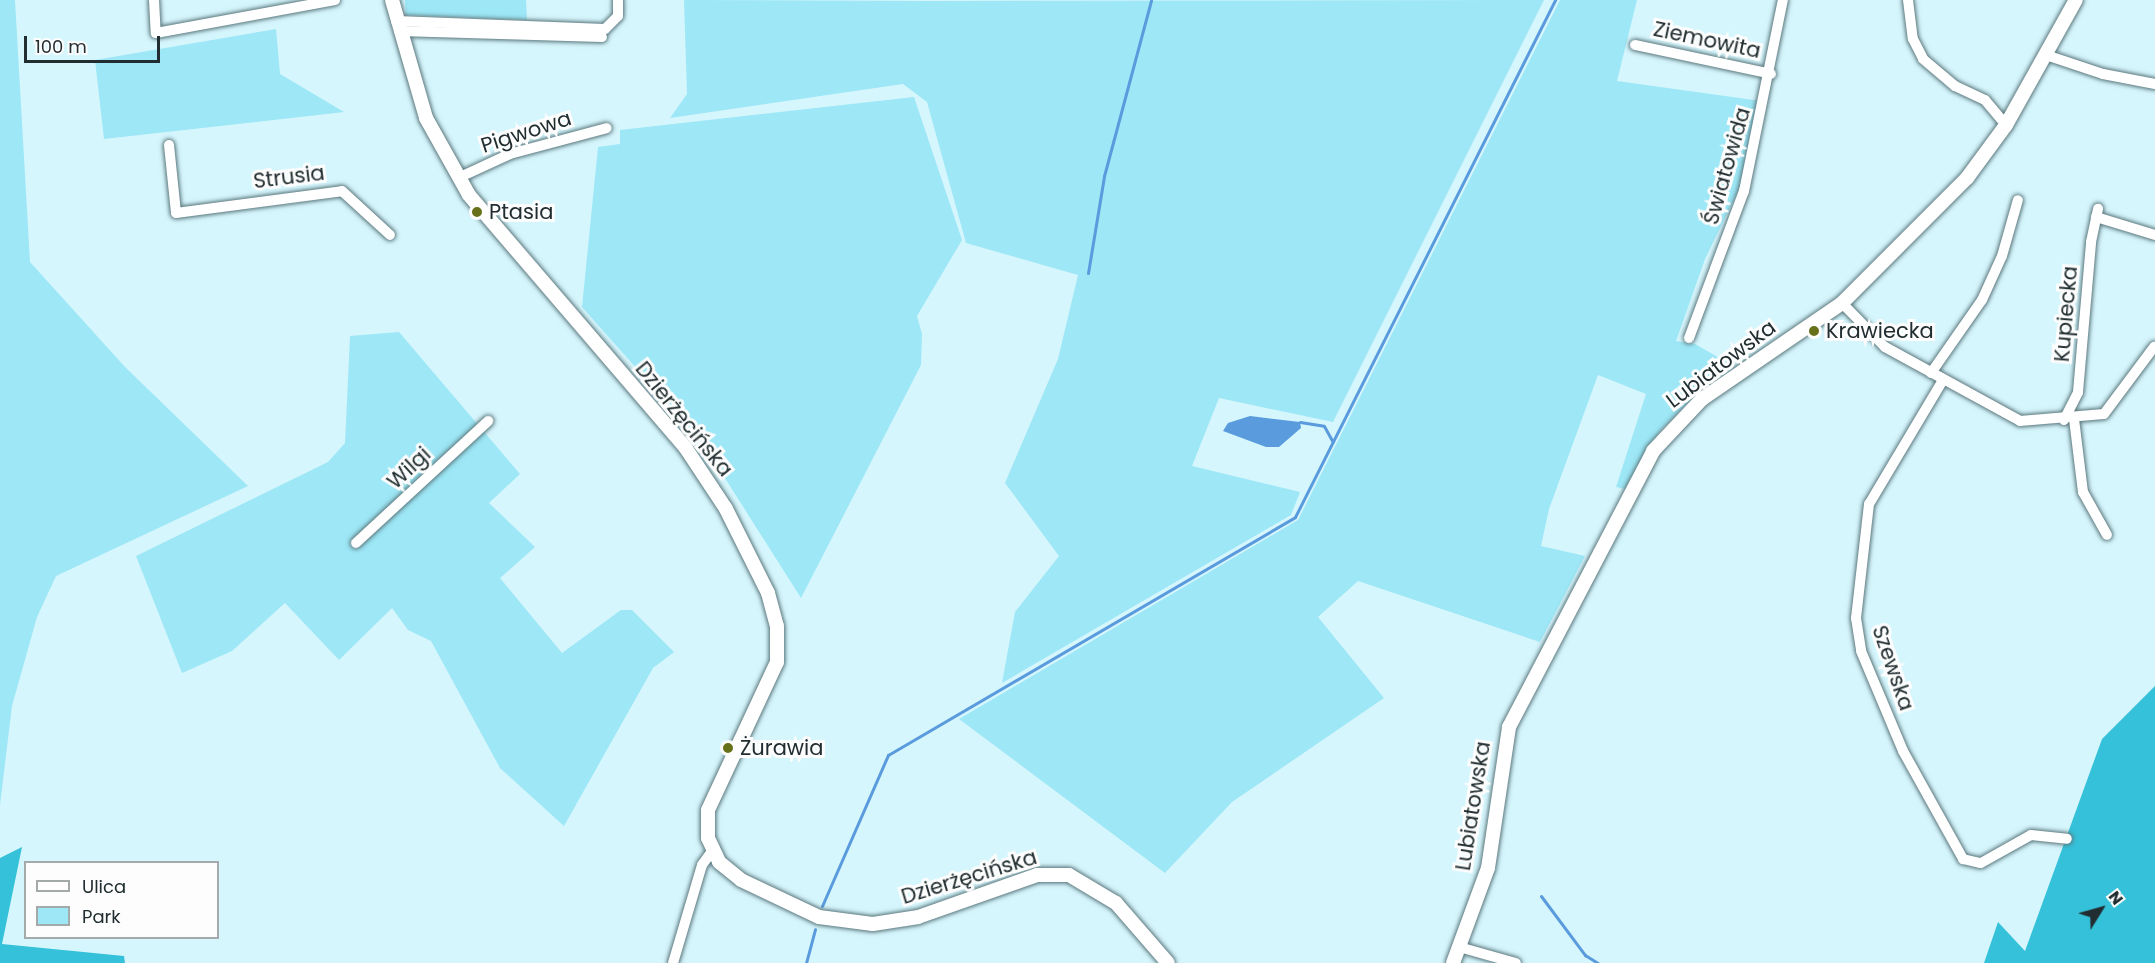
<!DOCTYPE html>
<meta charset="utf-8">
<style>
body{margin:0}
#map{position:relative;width:2155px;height:963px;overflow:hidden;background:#d6f6fd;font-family:Poppins,sans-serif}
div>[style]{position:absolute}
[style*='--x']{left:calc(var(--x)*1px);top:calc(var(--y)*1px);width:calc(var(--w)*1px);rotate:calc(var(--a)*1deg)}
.green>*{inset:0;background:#9de7f6}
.forest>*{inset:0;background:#34c1d9}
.water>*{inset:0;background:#5a9bdd}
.stream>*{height:3px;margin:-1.5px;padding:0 1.5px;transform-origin:1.5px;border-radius:1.5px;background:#5a9bdd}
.roads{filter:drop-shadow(0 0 2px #5b787e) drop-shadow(0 0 2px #5b787e)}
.minor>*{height:10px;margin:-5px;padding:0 5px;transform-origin:5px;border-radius:5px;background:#fff}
.tertiary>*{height:14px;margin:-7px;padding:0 7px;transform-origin:7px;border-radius:7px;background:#fff}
.dots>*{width:16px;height:16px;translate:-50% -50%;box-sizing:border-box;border:3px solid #fcfdfc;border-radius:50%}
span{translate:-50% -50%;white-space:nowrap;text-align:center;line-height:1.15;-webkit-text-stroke:6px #fcfdfc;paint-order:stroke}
.street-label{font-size:21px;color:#212d30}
.poi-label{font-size:21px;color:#212d30}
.left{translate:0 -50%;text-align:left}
.legend{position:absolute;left:24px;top:861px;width:195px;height:78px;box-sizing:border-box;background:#fcfdfc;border:2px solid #a4aaaa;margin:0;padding:8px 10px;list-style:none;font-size:18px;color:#212d30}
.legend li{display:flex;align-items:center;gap:12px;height:30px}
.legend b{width:30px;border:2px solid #a4aaaa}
.north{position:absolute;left:2071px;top:879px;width:60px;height:60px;-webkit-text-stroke:4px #fcfdfc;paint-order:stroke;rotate:53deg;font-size:16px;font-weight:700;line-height:24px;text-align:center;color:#212d30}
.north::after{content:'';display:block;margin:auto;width:21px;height:27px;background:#212d30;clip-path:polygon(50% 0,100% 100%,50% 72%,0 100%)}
.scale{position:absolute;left:24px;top:36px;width:136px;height:27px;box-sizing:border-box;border:3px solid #212d30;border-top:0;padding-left:8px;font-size:18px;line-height:21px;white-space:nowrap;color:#212d30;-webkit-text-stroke:4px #fcfdfc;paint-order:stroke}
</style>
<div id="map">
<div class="green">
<i style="clip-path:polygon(0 0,15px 0,30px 262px,125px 367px,248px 486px,56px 576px,37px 617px,12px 706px,0 805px)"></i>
<i style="clip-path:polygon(405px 0,526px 0,527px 20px,406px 15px)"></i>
<i style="clip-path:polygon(684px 0,932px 1px,1544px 0,1333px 422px,1219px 398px,1192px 466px,1300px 492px,1291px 515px,1002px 683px,1015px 612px,1059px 556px,1005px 483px,1058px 359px,1078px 275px,966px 243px,927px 102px,903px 84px,670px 118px,687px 94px)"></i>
<i style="clip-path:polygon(1560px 0,1637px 0,1617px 81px,1761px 101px,1741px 185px,1705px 259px,1676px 341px,1695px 344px,1735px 367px,1698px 392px,1659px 432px,1625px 489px,1616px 487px,1646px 394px,1598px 375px,1549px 509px,1541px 546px,1585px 556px,1540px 642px,1358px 581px,1318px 617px,1384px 698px,1232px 802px,1165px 873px,959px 719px,1298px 520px)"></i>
<i style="clip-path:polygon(276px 29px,280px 74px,344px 112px,104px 139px,95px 60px)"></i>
<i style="clip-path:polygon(914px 97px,962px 240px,917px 316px,922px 334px,921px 365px,801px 598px,702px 442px,582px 307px,598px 147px,620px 144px,620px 130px)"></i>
<i style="clip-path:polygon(399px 332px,520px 474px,489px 503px,535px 547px,500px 578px,562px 653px,621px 610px,632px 610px,674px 652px,653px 668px,564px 826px,500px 768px,431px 641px,408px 630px,392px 608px,339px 660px,285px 603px,232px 651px,182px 673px,136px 556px,328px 462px,345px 443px,350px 336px)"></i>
</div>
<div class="forest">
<i style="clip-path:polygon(2155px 686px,2155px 963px,1984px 963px,1998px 922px,2025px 951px,2102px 739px)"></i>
<i style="clip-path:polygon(22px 847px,2px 944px,124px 956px,125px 963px,0 963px,0 858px)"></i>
</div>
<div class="water">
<i style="clip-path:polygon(1250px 416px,1300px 422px,1301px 428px,1279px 447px,1266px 447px,1223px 431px,1228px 423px)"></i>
</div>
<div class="stream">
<i style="--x:1088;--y:273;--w:98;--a:-80.6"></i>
<i style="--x:1104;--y:176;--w:182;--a:-75"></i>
<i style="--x:1300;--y:422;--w:24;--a:9"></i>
<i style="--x:1324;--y:426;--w:18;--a:61"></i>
<i style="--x:1541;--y:896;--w:74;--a:53.3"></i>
<i style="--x:1585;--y:955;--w:15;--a:32"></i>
<i style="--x:822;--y:906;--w:165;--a:-66.4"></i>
<i style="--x:888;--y:755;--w:471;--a:-30.3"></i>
<i style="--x:1295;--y:517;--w:579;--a:-63.3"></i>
<i style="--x:806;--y:963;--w:35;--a:-75"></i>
</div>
<div class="roads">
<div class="minor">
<i style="--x:154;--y:0;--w:33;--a:87"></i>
<i style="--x:156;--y:33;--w:182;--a:-10.4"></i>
<i style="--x:1908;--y:0;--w:39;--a:83"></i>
<i style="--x:1913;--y:39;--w:22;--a:63"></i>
<i style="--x:1923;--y:59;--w:42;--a:40.2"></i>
<i style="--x:1955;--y:86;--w:33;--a:25"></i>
<i style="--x:1985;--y:100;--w:33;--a:50"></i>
<i style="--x:396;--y:21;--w:209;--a:2.2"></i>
<i style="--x:605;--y:29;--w:18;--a:-45"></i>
<i style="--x:618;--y:16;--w:16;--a:-90"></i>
<i style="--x:399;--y:31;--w:203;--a:1.7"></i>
<i style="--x:1635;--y:45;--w:139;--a:12"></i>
<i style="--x:2046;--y:55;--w:60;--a:18.4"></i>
<i style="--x:2103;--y:74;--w:53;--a:10.9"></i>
<i style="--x:169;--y:145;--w:68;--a:84.1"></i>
<i style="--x:176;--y:213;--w:167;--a:-7.5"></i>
<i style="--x:342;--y:191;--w:65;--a:42.5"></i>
<i style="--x:458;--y:178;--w:57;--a:-24.8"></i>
<i style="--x:510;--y:154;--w:100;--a:-15"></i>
<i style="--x:2096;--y:217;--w:62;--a:17"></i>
<i style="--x:1842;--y:303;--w:62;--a:45.7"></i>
<i style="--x:1885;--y:347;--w:154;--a:28.7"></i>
<i style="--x:2020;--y:421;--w:84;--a:-4.8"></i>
<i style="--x:2104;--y:414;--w:84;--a:-53.3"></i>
<i style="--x:1689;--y:338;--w:157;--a:-69.5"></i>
<i style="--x:1744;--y:191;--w:195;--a:-78.5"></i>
<i style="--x:1931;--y:373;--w:89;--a:-55.1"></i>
<i style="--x:1982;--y:300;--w:48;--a:-65.6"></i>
<i style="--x:2002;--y:256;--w:58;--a:-74.1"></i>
<i style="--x:1943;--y:380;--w:144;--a:120.8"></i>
<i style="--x:1869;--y:504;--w:115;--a:96.5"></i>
<i style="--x:1856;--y:618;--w:33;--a:81"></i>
<i style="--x:1861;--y:651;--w:108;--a:67.2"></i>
<i style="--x:1903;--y:751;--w:124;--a:60.9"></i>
<i style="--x:1963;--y:859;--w:18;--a:13"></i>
<i style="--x:1981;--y:863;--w:57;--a:-29.2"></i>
<i style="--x:2031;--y:835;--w:36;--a:6"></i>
<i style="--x:2074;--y:419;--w:74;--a:83"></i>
<i style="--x:2083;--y:492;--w:49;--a:60.8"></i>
<i style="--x:2064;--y:420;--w:31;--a:-63"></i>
<i style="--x:2078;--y:392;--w:151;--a:-85"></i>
<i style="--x:2091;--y:242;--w:34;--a:-78"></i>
<i style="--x:356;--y:543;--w:180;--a:-42.7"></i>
<i style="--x:1459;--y:947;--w:59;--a:15.7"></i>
<i style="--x:673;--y:963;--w:102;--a:-73.5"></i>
<i style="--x:702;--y:865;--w:17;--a:-54"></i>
</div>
<div class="tertiary">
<i style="--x:392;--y:0;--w:123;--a:73.9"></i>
<i style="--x:426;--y:118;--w:88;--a:60.8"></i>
<i style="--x:469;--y:195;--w:332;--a:49.4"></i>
<i style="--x:685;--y:447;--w:74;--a:56.5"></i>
<i style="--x:726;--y:509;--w:94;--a:63.4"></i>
<i style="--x:768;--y:593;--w:34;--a:75"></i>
<i style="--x:777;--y:626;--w:36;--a:90"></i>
<i style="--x:777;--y:662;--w:163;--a:115"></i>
<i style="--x:708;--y:810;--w:28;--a:90"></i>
<i style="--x:708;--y:838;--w:26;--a:65"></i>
<i style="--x:719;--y:862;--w:28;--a:39"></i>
<i style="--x:741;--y:880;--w:86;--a:25.4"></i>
<i style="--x:819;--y:917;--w:54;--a:7.4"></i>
<i style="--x:873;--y:924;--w:46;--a:-8.8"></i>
<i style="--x:918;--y:917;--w:126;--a:-19.4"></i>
<i style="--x:1037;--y:875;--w:32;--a:0"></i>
<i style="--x:1069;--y:875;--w:55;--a:30.8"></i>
<i style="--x:1116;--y:903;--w:79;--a:49.1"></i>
<i style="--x:1453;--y:963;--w:101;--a:-69.8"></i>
<i style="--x:1488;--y:868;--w:143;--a:-81.5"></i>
<i style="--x:1509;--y:727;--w:311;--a:-62.4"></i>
<i style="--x:1653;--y:451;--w:71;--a:-46.7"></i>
<i style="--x:1702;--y:399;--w:170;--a:-34.4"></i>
<i style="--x:1842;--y:303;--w:177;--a:-45"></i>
<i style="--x:1967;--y:178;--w:66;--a:-53.7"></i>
<i style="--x:2006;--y:125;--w:143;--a:-60.8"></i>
</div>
</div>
<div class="dots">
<i style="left:477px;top:212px;background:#67711a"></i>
<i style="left:1814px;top:331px;background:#67711a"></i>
<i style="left:728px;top:748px;background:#67711a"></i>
</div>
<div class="street-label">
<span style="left:1707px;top:40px;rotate:12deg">Ziemowita</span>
<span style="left:526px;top:132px;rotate:-18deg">Pigwowa</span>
<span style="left:1727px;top:166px;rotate:-74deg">Światowida</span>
<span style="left:289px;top:177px;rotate:-7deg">Strusia</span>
<span style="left:2066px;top:314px;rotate:-85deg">Kupiecka</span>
<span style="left:1721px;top:364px;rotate:-37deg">Lubiatowska</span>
<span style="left:684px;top:419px;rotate:51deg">Dzierżęcińska</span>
<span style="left:409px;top:468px;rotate:-43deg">Wilgi</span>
<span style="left:1893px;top:668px;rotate:71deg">Szewska</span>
<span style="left:1473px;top:806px;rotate:-81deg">Lubiatowska</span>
<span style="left:969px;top:877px;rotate:-17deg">Dzierżęcińska</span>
</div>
<div class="poi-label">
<span class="left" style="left:489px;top:212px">Ptasia</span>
<span class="left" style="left:1826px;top:331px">Krawiecka</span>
<span class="left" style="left:740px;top:748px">Żurawia</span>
</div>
<ul class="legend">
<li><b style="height:8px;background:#fff"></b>Ulica</li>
<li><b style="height:16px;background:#9de7f6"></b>Park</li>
</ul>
<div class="north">N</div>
<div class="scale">100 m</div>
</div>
